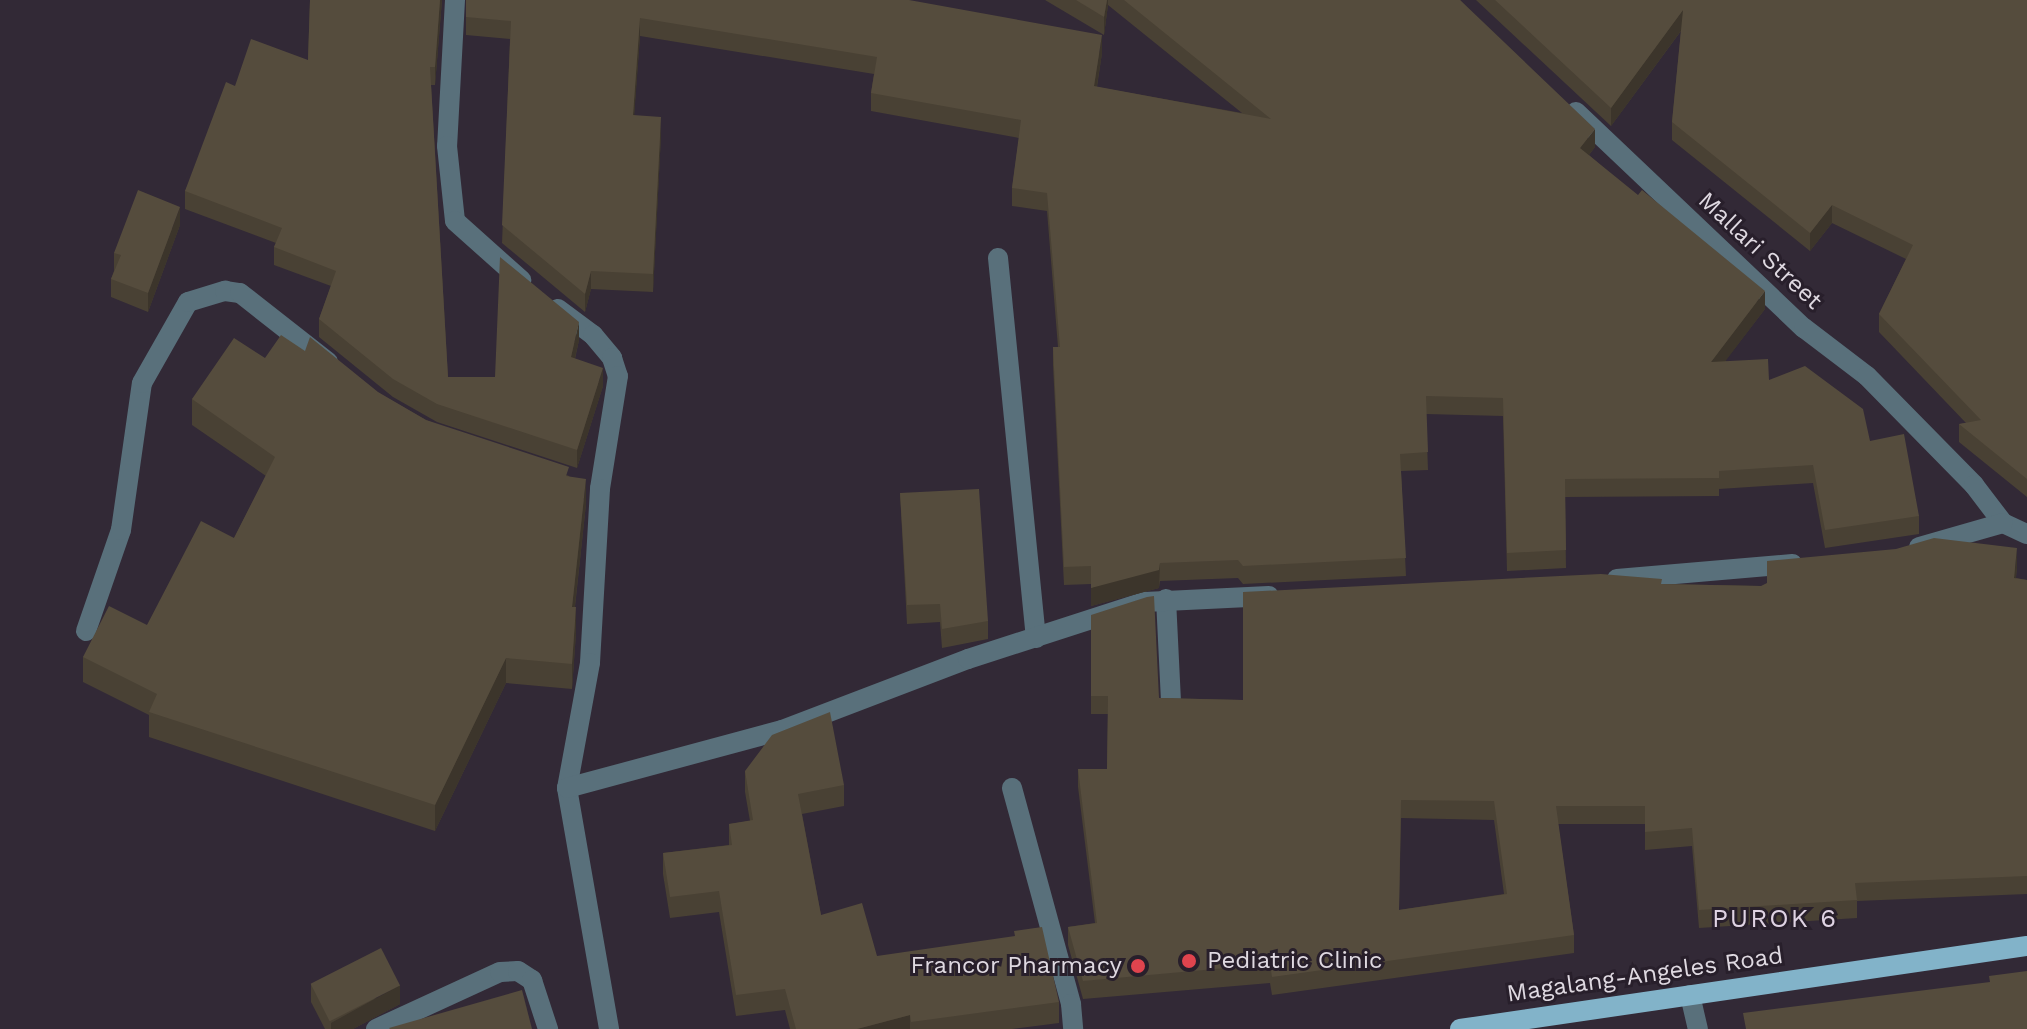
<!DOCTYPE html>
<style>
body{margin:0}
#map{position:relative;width:2027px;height:1029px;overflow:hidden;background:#322936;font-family:"Work Sans",sans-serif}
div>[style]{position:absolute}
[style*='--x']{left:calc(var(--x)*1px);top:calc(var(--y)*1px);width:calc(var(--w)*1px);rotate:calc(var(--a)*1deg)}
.minor>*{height:20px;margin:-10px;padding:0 10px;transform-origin:10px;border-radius:10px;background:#59707b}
.major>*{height:20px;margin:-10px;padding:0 10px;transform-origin:10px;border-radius:10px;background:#82b3c9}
.wall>*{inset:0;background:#494134}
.shaded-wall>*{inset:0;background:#3c352b}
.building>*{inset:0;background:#554c3d;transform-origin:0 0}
.dots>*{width:22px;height:22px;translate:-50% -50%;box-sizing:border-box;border:4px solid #281f2b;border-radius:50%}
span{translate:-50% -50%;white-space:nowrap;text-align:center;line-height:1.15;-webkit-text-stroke:6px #281f2b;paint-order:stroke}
.street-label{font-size:24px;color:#dfd9e1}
.poi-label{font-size:24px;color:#dfd9e1}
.left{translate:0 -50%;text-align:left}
.right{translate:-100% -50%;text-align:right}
.neighbourhood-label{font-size:26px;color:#dfd3e3;letter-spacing:2px}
</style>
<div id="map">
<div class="minor">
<i style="--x:455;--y:0;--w:146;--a:93.1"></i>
<i style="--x:447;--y:146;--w:75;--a:83.9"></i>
<i style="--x:455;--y:221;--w:89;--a:41.8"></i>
<i style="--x:1576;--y:112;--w:314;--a:43.5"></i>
<i style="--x:1804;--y:328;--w:79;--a:37.3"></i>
<i style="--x:1867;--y:376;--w:153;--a:45.5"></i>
<i style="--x:1974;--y:485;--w:48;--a:52.7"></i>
<i style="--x:2003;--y:523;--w:26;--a:25"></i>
<i style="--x:998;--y:258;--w:382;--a:84.3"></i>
<i style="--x:558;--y:309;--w:44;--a:36.6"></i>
<i style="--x:593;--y:335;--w:30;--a:50"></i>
<i style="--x:612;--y:358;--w:19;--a:72"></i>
<i style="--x:618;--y:376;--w:114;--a:99.1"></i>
<i style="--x:600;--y:489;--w:174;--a:93.3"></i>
<i style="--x:590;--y:663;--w:127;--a:100.4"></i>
<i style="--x:567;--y:788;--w:245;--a:80.1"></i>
<i style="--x:1919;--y:547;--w:87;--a:-15.9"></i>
<i style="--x:1617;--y:579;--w:176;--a:-4.9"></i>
<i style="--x:1166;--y:599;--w:101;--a:87.2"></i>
<i style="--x:86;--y:631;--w:107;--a:-70.9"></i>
<i style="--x:121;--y:530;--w:148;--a:-81.9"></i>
<i style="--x:142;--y:383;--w:93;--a:-60.4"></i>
<i style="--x:188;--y:302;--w:39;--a:-17"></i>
<i style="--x:225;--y:291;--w:15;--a:8"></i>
<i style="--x:240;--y:293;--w:112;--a:38.1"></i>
<i style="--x:567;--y:788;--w:223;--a:-15.1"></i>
<i style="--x:782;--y:730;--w:199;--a:-20.9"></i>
<i style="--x:968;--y:659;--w:186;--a:-17.9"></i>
<i style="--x:1145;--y:602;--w:124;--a:-2.8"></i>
<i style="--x:1012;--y:788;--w:224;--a:74.7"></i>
<i style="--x:1071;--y:1004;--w:25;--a:85"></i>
<i style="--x:1690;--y:995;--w:35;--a:77"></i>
<i style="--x:376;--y:1029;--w:136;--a:-24.7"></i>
<i style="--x:500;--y:972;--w:18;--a:-3"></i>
<i style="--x:518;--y:971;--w:17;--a:33"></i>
<i style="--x:532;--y:980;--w:52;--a:71.9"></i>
</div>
<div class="major">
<i style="--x:1460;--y:1029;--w:573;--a:-8.33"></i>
</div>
<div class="wall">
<i style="clip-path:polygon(310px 0,442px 0,435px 85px,431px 85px,448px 377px,495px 377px,579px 340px,575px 359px,603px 386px,577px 468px,437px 422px,393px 397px,319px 337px,319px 319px,331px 286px,274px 265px,274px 247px,276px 243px,185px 209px,185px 191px,235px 86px,308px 60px)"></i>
<i style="clip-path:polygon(466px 0,1102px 53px,1097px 87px,1242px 113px,1108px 5px,1104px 35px,1045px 0,1460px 0,1595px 147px,1589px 155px,1765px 309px,1725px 361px,1769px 380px,1870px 441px,1919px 516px,1919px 534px,1825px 548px,1813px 483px,1719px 489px,1719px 496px,1565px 497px,1566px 568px,1507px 571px,1503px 416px,1426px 414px,1428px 470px,1401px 471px,1406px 576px,1243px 584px,1238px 578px,1160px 581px,1159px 588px,1091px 606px,1091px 584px,1064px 585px,1053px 365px,1053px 347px,1058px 347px,1047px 211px,1012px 206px,1012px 188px,1019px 138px,871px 111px,871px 93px,874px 74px,640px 36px,634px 115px,661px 135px,653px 292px,591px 289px,585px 312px,502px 243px,510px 39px,466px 35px)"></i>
<i style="clip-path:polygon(1476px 0,2027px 0,2027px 497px,1959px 442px,1959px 424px,1966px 423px,1879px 332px,1879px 314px,1906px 259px,1832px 223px,1810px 251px,1672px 140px,1672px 122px,1681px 31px,1611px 126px)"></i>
<i style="clip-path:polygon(180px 225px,148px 312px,111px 297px,111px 279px,114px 271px,114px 253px)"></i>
<i style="clip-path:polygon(305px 351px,426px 420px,569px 476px,586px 504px,575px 607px,576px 633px,572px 689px,506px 683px,435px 831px,149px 737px,149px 715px,83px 682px,83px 657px,147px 625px,234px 538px,266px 476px,192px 425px,192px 399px,265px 358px)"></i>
<i style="clip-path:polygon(900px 493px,988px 621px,988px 639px,942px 648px,940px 622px,907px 624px)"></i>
<i style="clip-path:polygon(evenodd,2017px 567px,2016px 578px,2027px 580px,2027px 894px,1857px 901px,1857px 918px,1699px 928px,1692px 846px,1645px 850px,1645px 824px,1558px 824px,1574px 935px,1574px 953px,1272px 995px,1270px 983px,1083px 999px,1068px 945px,1068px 927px,1095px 923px,1078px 787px,1078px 769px,1107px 769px,1108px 714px,1091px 714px,1091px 615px,1159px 698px,1243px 700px,1661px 584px,1761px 586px,2017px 567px,1401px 818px,1494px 820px,1504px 894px,1399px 910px,1401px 818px)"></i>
<i style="clip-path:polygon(745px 771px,844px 785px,844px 806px,802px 814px,821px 915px,877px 956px,1059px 1002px,1059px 1023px,1012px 1029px,790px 1029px,785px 1010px,736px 1016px,719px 912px,670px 918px,663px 874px,663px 853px,729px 845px,729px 824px,750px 821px,745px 792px)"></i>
<i style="clip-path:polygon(311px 984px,400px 1004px,353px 1029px,325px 1029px,311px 1002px)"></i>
</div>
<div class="shaded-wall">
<i style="clip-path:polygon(440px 0,442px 0,435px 85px,435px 67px)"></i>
<i style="clip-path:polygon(1107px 0,1108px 0,1108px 5px,1104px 35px,1104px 17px)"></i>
<i style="clip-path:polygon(1683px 10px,1683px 28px,1611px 126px,1611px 108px)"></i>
<i style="clip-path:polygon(640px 18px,640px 36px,633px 133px,633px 115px)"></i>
<i style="clip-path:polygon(1102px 35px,1102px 53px,1094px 104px,1094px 86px)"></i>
<i style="clip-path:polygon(661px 117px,661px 135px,653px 292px,653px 274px)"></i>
<i style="clip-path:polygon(1595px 129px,1595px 147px,1580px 166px,1580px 148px)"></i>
<i style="clip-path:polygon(1832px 205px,1832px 223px,1810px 251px,1810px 233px)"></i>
<i style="clip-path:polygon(180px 207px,180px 225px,148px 312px,148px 293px)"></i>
<i style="clip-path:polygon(591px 271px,591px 289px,585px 312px,585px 294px)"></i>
<i style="clip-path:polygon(1765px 291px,1765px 309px,1711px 380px,1711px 362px)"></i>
<i style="clip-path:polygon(579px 322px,579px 340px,571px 375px,571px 357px)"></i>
<i style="clip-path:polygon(603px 368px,603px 386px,577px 468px,577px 450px)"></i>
<i style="clip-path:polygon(586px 479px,586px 504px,572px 632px,572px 607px)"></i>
<i style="clip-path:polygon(2017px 548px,2017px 567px,2014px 596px,2014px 578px)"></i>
<i style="clip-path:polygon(1160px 563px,1159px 588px,1091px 606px,1091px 588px)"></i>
<i style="clip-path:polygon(576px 607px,576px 633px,572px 689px,572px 664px)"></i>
<i style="clip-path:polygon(506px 658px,506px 683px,435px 831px,435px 805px)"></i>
<i style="clip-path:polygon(400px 985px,400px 1004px,353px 1029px,331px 1029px,331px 1023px)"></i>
<i style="clip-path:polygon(910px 1015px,910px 1029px,857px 1029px)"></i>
</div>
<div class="building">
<i style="clip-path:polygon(310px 0,440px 0,435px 67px,430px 67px,448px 377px,495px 377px,500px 257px,579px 322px,571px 357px,603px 368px,577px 450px,437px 404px,393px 379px,319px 319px,336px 271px,274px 247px,282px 228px,185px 191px,226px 82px,235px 86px,251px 39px,308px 60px)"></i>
<i style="clip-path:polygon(466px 0,909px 0,1102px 35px,1094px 86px,1271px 119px,1124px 0,1460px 0,1595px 129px,1580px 148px,1638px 195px,1642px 190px,1765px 291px,1711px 362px,1768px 359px,1769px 380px,1805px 366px,1863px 409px,1870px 441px,1904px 434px,1919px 516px,1825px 530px,1813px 465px,1719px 471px,1719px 478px,1565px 479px,1566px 550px,1507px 553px,1503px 398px,1426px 396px,1428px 452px,1400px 454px,1406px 558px,1243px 566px,1238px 560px,1160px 563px,1159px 570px,1091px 588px,1091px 566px,1064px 567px,1053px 347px,1060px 347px,1047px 193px,1012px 188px,1021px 120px,871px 93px,877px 57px,640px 18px,633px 115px,661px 117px,653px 274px,591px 271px,585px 294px,502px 225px,511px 21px,466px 17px)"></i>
<i style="clip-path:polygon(1076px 0,1107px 0,1104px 17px)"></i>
<i style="clip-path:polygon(1495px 0,2027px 0,2027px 479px,1959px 424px,1981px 420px,1879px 314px,1913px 245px,1832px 205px,1810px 233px,1672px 122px,1683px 10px,1611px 108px)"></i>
<i style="clip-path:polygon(138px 190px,180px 207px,148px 293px,111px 279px,121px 255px,114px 253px)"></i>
<i style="clip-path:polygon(281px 335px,305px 351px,310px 337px,378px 392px,426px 420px,569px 467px,566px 476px,586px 479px,572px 607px,576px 607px,572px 664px,506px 658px,435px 805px,149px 712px,157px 694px,83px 657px,109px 606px,147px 625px,201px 521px,234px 538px,275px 457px,192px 399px,234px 338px,265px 358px)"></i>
<i style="clip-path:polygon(979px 489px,988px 621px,942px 629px,940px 604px,907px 605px,900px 493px)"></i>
<i style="clip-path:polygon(evenodd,1934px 538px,2017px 548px,2014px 578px,2027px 580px,2027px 876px,1855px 883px,1857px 900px,1699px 910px,1692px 828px,1645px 832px,1645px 806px,1556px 806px,1574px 935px,1272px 977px,1270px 964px,1083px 981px,1068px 927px,1097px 923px,1078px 769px,1107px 769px,1108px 696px,1091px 696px,1091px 615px,1147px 597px,1154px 596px,1159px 698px,1243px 700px,1243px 592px,1601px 574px,1662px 579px,1661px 584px,1761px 586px,1767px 583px,1767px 561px,1896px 549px,1934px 538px,1401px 800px,1494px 801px,1507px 894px,1399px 910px,1401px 800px)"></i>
<i style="clip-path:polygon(830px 712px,844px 785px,798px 794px,821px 915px,862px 903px,877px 956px,1015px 936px,1014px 931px,1042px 927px,1059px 1002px,911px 1022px,910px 1015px,857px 1029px,796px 1029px,785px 989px,736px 995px,719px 891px,670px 897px,663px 853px,732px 845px,729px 824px,753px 820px,745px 771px,772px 735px)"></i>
<i style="left:381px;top:948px;width:42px;height:79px;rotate:63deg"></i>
<i style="clip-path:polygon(2027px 971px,2027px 1029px,1746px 1029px,1743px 1013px,1990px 982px,1989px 976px)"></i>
<i style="clip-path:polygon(522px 990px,532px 1029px,390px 1029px,389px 1028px)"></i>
</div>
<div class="dots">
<i style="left:1189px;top:961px;background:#e0444e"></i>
<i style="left:1138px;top:966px;background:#e0444e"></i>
</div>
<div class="street-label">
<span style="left:1760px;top:251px;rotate:43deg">Mallari Street</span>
<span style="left:1645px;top:975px;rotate:-8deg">Magalang-Angeles Road</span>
</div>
<div class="poi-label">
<span class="left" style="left:1207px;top:961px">Pediatric Clinic</span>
<span class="right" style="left:1122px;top:966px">Francor Pharmacy</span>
</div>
<div class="neighbourhood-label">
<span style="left:1775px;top:919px">PUROK 6</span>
</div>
</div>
